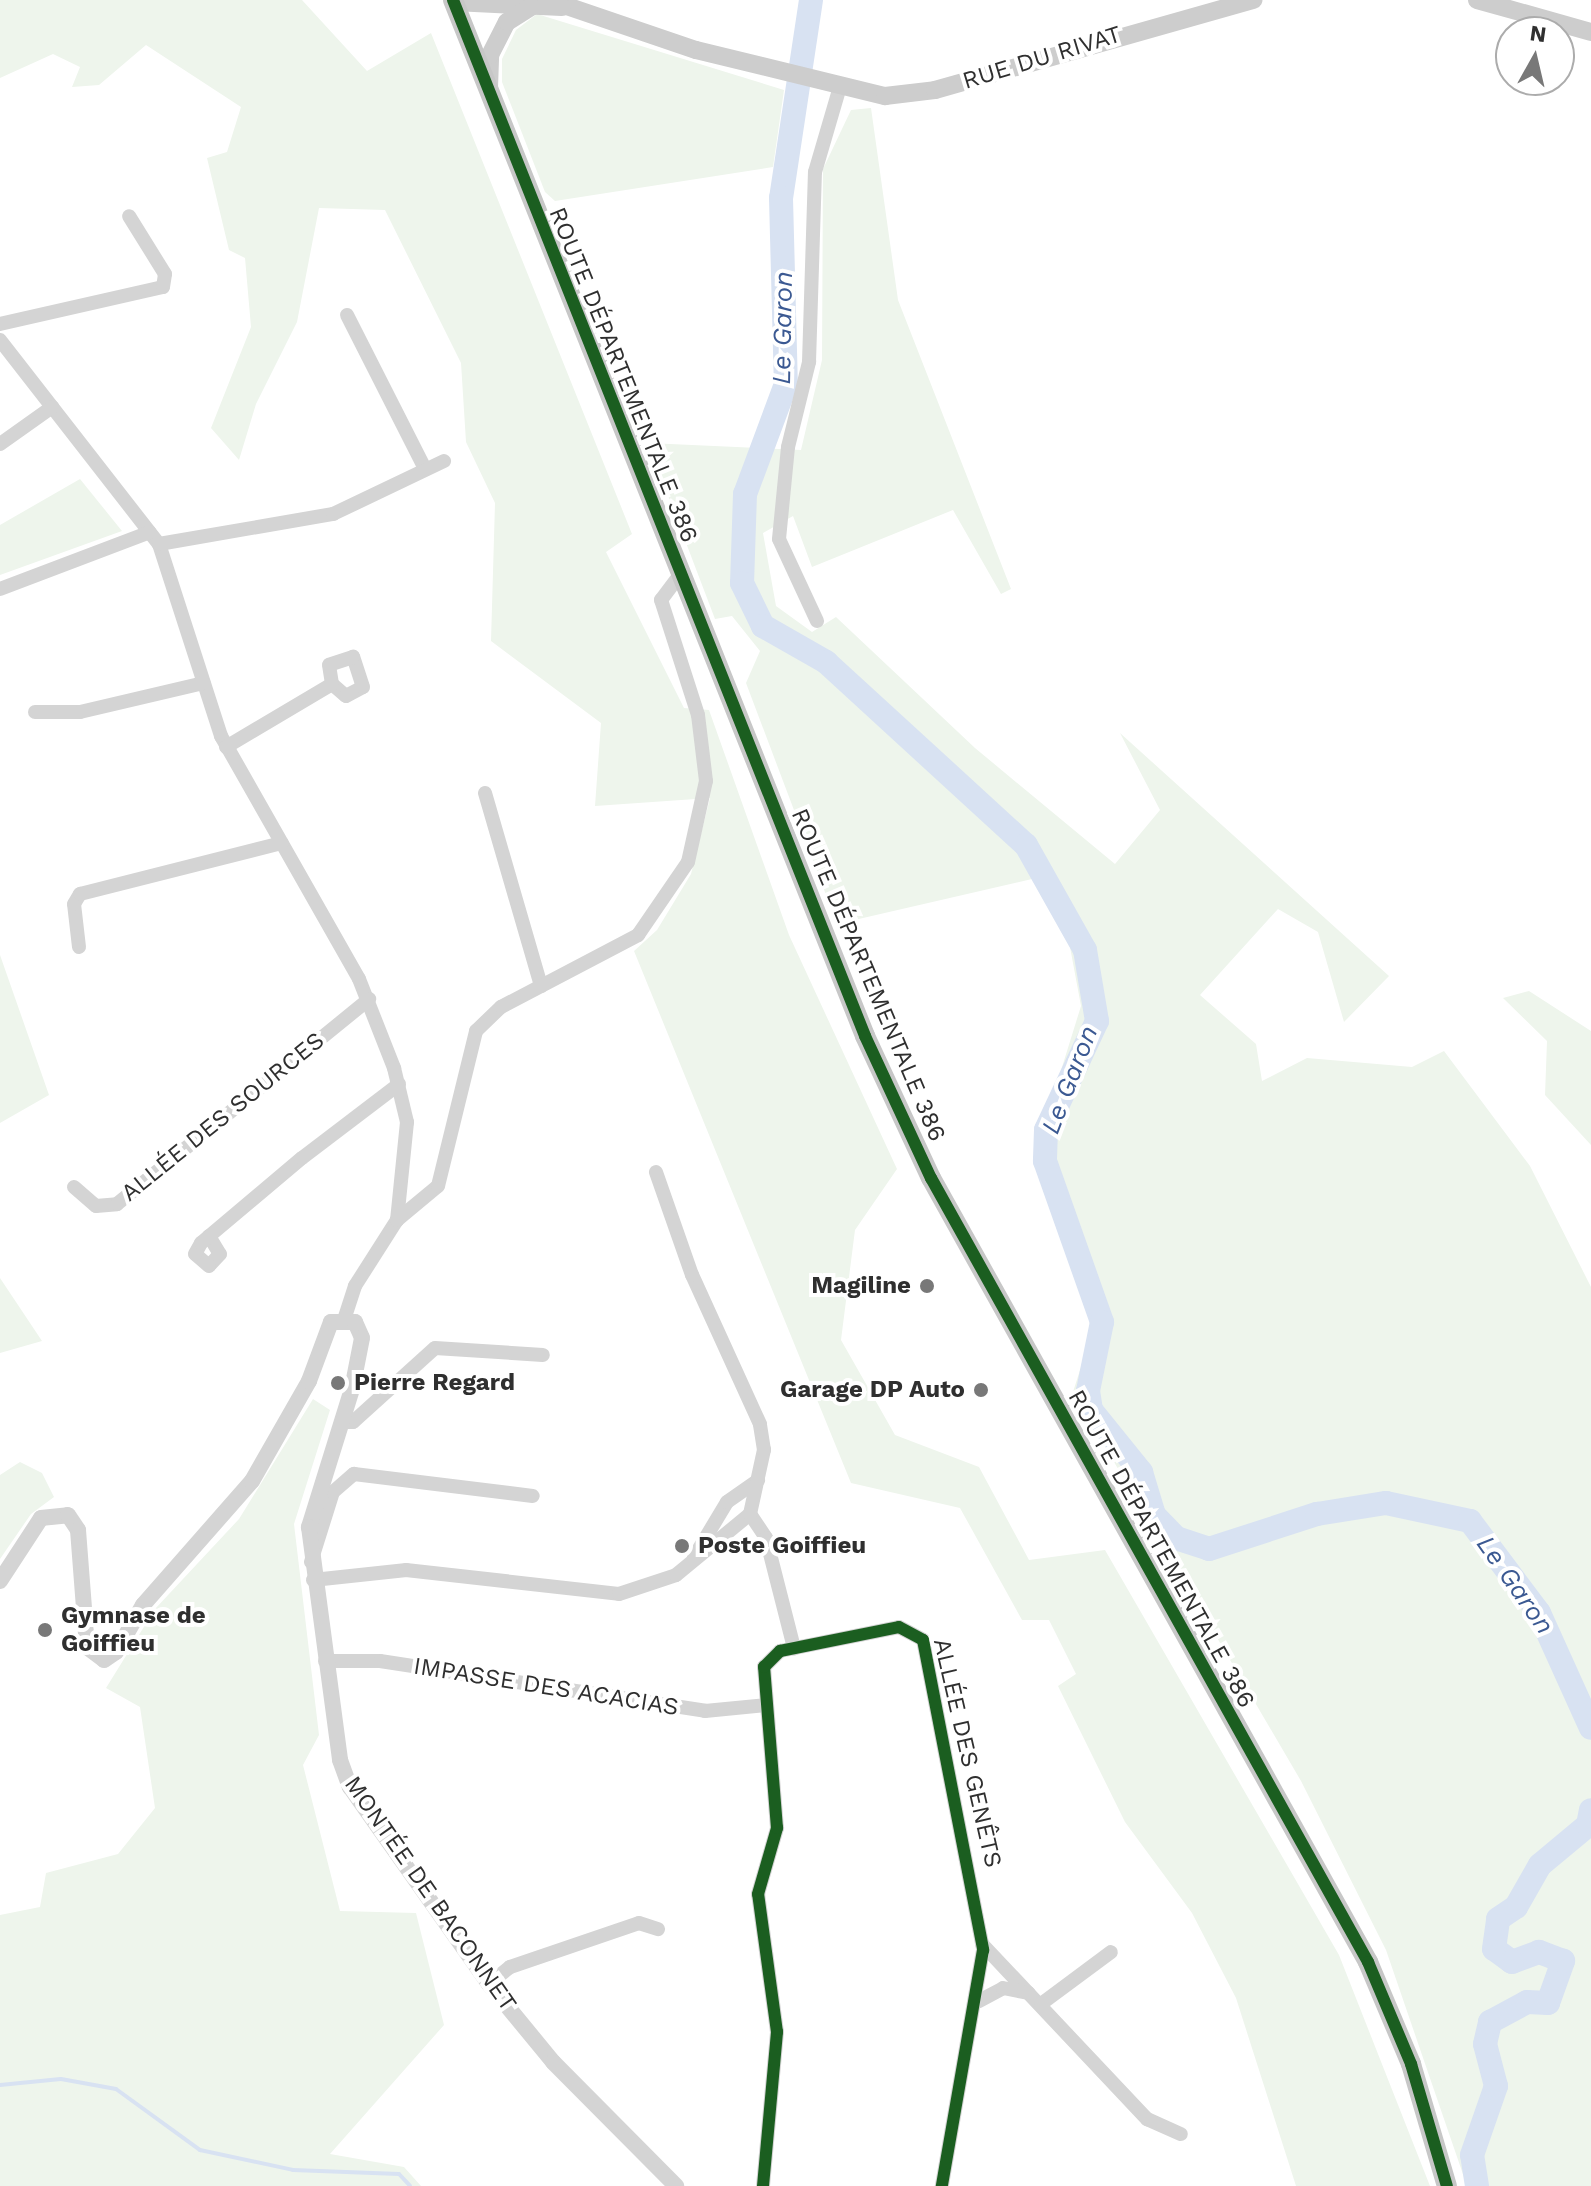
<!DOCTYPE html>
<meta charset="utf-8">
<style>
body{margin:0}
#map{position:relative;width:1591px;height:2186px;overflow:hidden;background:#fff;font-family:"Work Sans",sans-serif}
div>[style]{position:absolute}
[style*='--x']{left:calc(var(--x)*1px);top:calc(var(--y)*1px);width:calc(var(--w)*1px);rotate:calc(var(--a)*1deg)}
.green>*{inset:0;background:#eef5ec}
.stream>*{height:4px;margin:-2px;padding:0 2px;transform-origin:2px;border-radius:2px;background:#d8e2f2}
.river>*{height:24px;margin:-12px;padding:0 12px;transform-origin:12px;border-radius:12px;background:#d8e2f2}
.minor>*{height:14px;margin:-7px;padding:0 7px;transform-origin:7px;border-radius:7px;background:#d4d4d4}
.tertiary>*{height:16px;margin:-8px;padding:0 8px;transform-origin:8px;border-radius:8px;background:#d4d4d4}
.secondary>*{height:18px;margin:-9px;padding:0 9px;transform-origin:9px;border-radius:9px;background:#cdcdcd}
.primary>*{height:20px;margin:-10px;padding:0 10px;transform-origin:10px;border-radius:10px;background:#c7c7c7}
.cycleway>*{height:12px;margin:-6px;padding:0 6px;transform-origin:6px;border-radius:6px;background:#1b5e20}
.dots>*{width:22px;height:22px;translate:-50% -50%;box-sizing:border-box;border:4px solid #fff;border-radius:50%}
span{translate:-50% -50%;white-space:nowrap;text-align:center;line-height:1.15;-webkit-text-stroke:8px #fff;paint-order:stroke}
.street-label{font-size:24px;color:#2f2f2f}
.poi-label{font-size:24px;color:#2f2f2f;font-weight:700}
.right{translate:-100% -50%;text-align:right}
.left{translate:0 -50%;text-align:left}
.water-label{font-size:26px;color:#3b5992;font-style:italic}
.north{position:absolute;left:1495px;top:16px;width:80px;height:80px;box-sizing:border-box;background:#fff;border:2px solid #acacac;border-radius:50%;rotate:8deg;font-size:22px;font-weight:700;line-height:32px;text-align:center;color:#2f2f2f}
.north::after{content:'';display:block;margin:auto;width:28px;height:36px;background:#787878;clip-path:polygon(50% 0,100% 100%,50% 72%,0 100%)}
</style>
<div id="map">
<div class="green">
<i style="clip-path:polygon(0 0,302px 0,367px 71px,431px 33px,632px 534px,606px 552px,684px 708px,709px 710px,789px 935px,897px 1169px,855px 1230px,841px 1340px,895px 1435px,979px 1467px,1029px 1560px,1105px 1550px,1339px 1955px,1430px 2186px,1296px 2186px,1236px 1998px,1192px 1913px,1125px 1822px,1058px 1686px,1076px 1674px,1049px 1620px,1022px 1620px,960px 1508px,851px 1483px,634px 951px,657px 930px,691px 874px,710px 798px,595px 806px,601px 723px,491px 641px,495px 503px,466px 442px,461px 363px,385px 210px,319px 208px,297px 322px,256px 404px,239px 460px,211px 428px,251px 327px,245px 258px,229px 250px,207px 158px,227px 152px,241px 107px,146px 45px,99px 85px,72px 87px,80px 67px,53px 54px,0 78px)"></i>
<i style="clip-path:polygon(537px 14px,784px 90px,773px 167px,555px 201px,545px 192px,502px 82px,502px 59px,516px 30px)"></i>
<i style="clip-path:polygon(871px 108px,898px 300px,1011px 589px,1001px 594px,953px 510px,812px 567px,793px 516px,763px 533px,776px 606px,812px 632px,836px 617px,975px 748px,1115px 864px,1160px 810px,1120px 733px,1389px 976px,1344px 1022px,1318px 932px,1278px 909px,1200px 995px,1256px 1044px,1262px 1081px,1307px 1058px,1412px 1067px,1444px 1051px,1530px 1166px,1591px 1287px,1591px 2186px,1467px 2186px,1386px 1950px,1301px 1781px,1073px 1392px,1096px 1320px,1043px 1190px,1040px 1138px,1081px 1006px,1070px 947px,1032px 879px,837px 924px,746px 683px,760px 651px,732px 616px,715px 619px,648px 443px,801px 450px,822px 360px,823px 169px,851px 110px)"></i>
<i style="clip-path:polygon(80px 479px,122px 531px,0 575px,0 525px)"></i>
<i style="clip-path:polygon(0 955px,49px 1095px,0 1123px)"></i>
<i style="clip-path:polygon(1529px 991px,1591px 1031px,1591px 1145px,1545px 1095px,1547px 1041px,1503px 998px)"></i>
<i style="clip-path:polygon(0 1278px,42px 1341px,0 1353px)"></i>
<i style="clip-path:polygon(313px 1399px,330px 1410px,294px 1524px,319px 1735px,303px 1765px,340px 1911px,416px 1913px,444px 2025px,330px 2154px,404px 2167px,421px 2186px,0 2186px,0 1915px,40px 1907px,46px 1873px,118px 1854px,155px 1808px,140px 1707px,106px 1688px,155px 1609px,239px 1519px)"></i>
<i style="clip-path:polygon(20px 1462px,42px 1473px,54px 1497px,31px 1514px,0 1559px,0 1475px)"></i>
</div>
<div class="stream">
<i style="--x:0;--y:2085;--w:61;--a:-5.6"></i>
<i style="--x:61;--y:2079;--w:56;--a:10.3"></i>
<i style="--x:116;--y:2089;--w:104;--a:36"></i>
<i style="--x:200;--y:2150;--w:95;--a:12.1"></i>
<i style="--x:293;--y:2170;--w:106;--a:2.2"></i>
<i style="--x:399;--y:2174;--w:16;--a:47"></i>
</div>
<div class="river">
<i style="--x:811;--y:0;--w:200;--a:98.6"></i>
<i style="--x:781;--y:198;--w:186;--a:88.5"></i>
<i style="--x:786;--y:384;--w:117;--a:110.4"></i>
<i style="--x:745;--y:494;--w:89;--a:91.9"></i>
<i style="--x:742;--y:583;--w:48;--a:64"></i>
<i style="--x:763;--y:626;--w:73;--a:29.7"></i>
<i style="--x:826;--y:662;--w:271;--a:42.5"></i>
<i style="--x:1026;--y:845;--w:120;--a:60.7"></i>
<i style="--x:1085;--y:950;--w:72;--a:80.4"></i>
<i style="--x:1097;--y:1021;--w:120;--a:115.1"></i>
<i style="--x:1046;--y:1130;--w:31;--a:92"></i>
<i style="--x:1045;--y:1161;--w:171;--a:70.5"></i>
<i style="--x:1102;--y:1322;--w:70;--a:101.5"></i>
<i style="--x:1088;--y:1391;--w:19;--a:81"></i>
<i style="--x:1091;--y:1410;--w:80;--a:51.1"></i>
<i style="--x:1141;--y:1472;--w:45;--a:73.2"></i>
<i style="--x:1154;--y:1515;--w:32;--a:46"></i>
<i style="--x:1176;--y:1538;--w:35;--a:18"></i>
<i style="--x:1209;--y:1549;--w:114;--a:-18"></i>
<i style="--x:1317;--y:1514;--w:70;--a:-9.1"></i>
<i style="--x:1386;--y:1503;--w:86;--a:12.1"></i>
<i style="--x:1470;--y:1521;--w:115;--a:53.1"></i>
<i style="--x:1539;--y:1613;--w:126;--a:65.7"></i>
<i style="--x:1477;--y:2186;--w:31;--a:-99"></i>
<i style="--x:1472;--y:2155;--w:73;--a:-70.8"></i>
<i style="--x:1496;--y:2086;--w:43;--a:-104.7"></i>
<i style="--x:1485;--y:2044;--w:23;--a:-77"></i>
<i style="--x:1490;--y:2022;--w:42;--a:-28.4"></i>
<i style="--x:1527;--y:2002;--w:21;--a:3"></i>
<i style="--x:1548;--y:2003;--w:45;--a:-70.3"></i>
<i style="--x:1563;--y:1961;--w:26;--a:-159"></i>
<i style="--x:1539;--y:1952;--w:29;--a:160"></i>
<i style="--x:1512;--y:1962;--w:22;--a:-144"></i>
<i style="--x:1494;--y:1949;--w:30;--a:-82"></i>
<i style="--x:1498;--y:1919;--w:22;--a:-34"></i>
<i style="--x:1516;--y:1907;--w:48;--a:-60.3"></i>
<i style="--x:1540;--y:1865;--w:62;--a:-39.8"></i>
<i style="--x:1588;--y:1825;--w:15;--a:-79"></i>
</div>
<div class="minor">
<i style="--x:347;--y:315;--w:173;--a:63.1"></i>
<i style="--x:0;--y:324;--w:167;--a:-12.8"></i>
<i style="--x:163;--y:287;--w:13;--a:-81"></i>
<i style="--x:165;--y:274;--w:68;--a:-121.8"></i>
<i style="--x:0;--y:340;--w:259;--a:52.1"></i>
<i style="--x:159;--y:544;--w:202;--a:72.1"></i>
<i style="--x:221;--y:736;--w:279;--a:60.4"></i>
<i style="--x:359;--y:979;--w:96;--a:68.5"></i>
<i style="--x:394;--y:1068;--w:56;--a:76.5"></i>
<i style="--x:407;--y:1122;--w:99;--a:95.8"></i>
<i style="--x:397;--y:1220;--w:78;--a:122.5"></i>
<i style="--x:355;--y:1286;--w:33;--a:108"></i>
<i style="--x:0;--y:444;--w:64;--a:-35.4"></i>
<i style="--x:159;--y:544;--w:177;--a:-9.8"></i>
<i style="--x:333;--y:514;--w:123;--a:-25.5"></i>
<i style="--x:0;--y:589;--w:160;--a:-20.8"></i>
<i style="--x:817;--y:621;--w:90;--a:-114.9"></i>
<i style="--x:779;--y:539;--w:92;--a:-84.4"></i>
<i style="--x:788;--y:447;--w:88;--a:-76.1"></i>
<i style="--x:809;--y:362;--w:190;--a:-88.2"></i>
<i style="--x:815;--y:172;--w:85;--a:-73.7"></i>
<i style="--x:35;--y:712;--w:45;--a:0"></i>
<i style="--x:80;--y:712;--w:127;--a:-13.2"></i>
<i style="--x:226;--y:747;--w:123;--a:-30.7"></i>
<i style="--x:332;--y:684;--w:18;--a:41"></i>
<i style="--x:346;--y:696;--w:19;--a:-28"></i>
<i style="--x:363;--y:687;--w:32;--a:-108"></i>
<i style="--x:353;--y:657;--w:25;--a:162"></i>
<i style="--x:329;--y:665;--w:19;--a:81"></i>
<i style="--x:485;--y:793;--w:201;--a:73.8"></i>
<i style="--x:79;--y:947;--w:43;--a:-96.6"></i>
<i style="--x:74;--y:904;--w:12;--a:-59"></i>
<i style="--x:80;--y:894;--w:208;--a:-14.2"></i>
<i style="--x:74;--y:1187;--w:29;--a:41"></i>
<i style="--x:96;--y:1206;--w:21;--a:-5"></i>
<i style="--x:117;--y:1204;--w:325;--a:-39.1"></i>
<i style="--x:397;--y:1220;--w:53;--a:-39.7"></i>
<i style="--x:438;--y:1186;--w:160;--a:-76.2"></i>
<i style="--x:476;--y:1031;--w:35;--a:-44"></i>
<i style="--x:501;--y:1007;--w:155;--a:-27.7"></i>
<i style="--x:638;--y:935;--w:88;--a:-55.6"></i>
<i style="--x:688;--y:862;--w:83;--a:-77.5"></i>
<i style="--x:706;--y:781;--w:66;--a:-96.9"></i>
<i style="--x:698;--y:715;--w:121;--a:-107.8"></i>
<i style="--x:661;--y:600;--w:30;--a:-53"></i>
<i style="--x:209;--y:1236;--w:21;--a:59"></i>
<i style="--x:220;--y:1254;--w:16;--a:133"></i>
<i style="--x:209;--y:1266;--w:18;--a:-139"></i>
<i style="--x:195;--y:1254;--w:13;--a:-61"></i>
<i style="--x:201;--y:1243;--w:132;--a:-40.1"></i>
<i style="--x:302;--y:1158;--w:122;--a:-37.3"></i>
<i style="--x:342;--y:1422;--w:11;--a:0"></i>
<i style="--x:353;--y:1422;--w:110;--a:-42.1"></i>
<i style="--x:435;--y:1348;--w:108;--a:3.7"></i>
<i style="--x:750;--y:1514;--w:29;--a:56"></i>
<i style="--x:766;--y:1538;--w:114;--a:75.7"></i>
<i style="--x:694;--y:1557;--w:64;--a:-59"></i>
<i style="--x:727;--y:1502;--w:38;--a:-35"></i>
<i style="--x:311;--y:1562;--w:73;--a:-72.6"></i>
<i style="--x:333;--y:1492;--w:28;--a:-41"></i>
<i style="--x:354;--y:1474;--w:180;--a:7"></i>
<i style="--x:313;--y:1580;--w:94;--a:-6.1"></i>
<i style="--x:406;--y:1570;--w:214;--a:6.4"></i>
<i style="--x:619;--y:1594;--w:60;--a:-18.4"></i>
<i style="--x:676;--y:1575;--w:96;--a:-39.5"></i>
<i style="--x:750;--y:1514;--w:66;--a:-77.7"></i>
<i style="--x:764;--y:1450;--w:26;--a:-99"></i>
<i style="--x:760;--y:1424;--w:164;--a:-114.5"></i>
<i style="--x:692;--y:1275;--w:109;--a:-109.3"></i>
<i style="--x:325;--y:1661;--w:55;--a:0"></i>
<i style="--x:380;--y:1661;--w:329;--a:8.7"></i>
<i style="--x:705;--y:1711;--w:62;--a:-5.5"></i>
<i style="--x:982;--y:1944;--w:241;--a:46.7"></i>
<i style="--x:1147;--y:2119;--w:37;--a:24"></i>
<i style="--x:489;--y:1984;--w:27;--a:-39"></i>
<i style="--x:510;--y:1967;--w:136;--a:-18.8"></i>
<i style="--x:639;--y:1923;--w:20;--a:18"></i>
<i style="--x:979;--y:2001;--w:27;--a:-28"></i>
<i style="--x:1003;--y:1988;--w:26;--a:11"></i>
<i style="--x:1041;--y:2004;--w:87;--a:-36.6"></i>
<i style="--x:763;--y:2186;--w:155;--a:-84.8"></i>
<i style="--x:777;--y:2032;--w:139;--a:-97.8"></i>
<i style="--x:758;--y:1894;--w:69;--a:-73.9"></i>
<i style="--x:777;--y:1828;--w:162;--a:-94.6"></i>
<i style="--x:764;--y:1667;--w:23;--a:-45"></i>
<i style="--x:780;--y:1651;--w:121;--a:-11.4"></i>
<i style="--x:899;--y:1627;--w:27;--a:28"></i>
<i style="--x:923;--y:1640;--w:316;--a:79"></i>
<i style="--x:983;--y:1950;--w:240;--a:99.9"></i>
</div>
<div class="tertiary">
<i style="--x:0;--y:1581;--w:75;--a:-56.9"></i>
<i style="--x:41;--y:1518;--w:27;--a:-6"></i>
<i style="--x:68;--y:1515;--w:18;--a:56"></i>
<i style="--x:78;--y:1530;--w:117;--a:85.6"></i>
<i style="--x:87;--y:1647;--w:21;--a:37"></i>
<i style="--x:104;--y:1660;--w:14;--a:-34"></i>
<i style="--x:116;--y:1652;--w:54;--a:-60.1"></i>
<i style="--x:143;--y:1605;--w:165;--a:-48.7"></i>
<i style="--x:252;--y:1481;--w:115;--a:-60.3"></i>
<i style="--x:309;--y:1381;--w:63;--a:-69.6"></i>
<i style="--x:331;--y:1322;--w:24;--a:0"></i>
<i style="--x:355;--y:1322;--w:17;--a:66"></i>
<i style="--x:362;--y:1338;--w:52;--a:101.1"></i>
<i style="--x:352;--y:1389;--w:145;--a:107.3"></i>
<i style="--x:309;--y:1527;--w:235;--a:82.4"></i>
<i style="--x:340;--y:1760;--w:29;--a:70"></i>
<i style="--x:350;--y:1787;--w:241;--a:54.8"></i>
<i style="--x:489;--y:1984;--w:101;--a:50.6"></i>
<i style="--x:553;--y:2062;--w:175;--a:45.2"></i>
</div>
<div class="secondary">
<i style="--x:549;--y:0;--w:155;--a:18.8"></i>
<i style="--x:696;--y:50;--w:195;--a:13.7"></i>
<i style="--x:885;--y:96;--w:50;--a:-6.8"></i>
<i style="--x:935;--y:90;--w:331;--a:-15.8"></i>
<i style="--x:1477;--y:0;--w:118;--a:15.7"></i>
<i style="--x:454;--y:2;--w:108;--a:2.7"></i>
<i style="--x:489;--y:88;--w:33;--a:-88"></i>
<i style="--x:490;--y:55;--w:37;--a:-63"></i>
<i style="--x:507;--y:22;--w:28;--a:-32"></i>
</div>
<div class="primary">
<i style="--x:453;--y:0;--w:1115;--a:68.31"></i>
<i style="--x:865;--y:1036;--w:157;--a:65.1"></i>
<i style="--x:931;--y:1178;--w:898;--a:60.86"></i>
<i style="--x:1368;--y:1962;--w:111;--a:67.1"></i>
<i style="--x:1411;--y:2064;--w:127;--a:73.6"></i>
</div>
<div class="cycleway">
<i style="--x:453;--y:0;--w:1115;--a:68.31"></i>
<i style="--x:865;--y:1036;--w:157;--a:65.1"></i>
<i style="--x:931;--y:1178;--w:898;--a:60.86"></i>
<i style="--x:1368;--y:1962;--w:111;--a:67.1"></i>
<i style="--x:1411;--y:2064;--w:127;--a:73.6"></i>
<i style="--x:763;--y:2186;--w:155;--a:-84.8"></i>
<i style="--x:777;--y:2032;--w:139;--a:-97.8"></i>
<i style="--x:758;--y:1894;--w:69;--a:-73.9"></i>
<i style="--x:777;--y:1828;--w:162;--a:-94.6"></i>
<i style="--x:764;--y:1667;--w:23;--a:-45"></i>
<i style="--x:780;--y:1651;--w:121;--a:-11.4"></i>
<i style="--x:899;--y:1627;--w:27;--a:28"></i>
<i style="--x:923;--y:1640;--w:316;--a:79"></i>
<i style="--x:983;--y:1950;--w:240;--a:99.9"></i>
</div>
<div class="dots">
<i style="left:927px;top:1286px;background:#787878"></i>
<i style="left:338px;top:1383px;background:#787878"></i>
<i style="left:981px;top:1390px;background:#787878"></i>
<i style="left:682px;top:1546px;background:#787878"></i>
<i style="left:45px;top:1630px;background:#787878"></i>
</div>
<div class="street-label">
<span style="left:1042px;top:58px;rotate:-17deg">RUE DU RIVAT</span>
<span style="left:623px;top:375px;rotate:68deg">ROUTE DÉPARTEMENTALE 386</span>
<span style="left:868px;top:975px;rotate:67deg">ROUTE DÉPARTEMENTALE 386</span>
<span style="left:223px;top:1117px;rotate:-39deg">ALLÉE DES SOURCES</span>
<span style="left:1161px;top:1549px;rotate:61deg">ROUTE DÉPARTEMENTALE 386</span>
<span style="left:546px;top:1687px;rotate:9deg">IMPASSE DES ACACIAS</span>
<span style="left:967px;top:1753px;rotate:77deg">ALLÉE DES GENÊTS</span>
<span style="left:430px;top:1894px;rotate:55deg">MONTÉE DE BACONNET</span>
</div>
<div class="poi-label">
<span class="right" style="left:911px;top:1286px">Magiline</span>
<span class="left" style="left:354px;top:1383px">Pierre Regard</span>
<span class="right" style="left:965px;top:1390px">Garage DP Auto</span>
<span class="left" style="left:698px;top:1546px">Poste Goiffieu</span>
<span class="left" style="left:61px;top:1630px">Gymnase de<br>Goiffieu</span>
</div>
<div class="water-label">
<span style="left:783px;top:328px;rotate:-89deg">Le Garon</span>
<span style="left:1070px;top:1080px;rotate:-69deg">Le Garon</span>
<span style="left:1515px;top:1585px;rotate:55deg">Le Garon</span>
</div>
<div class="north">N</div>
</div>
